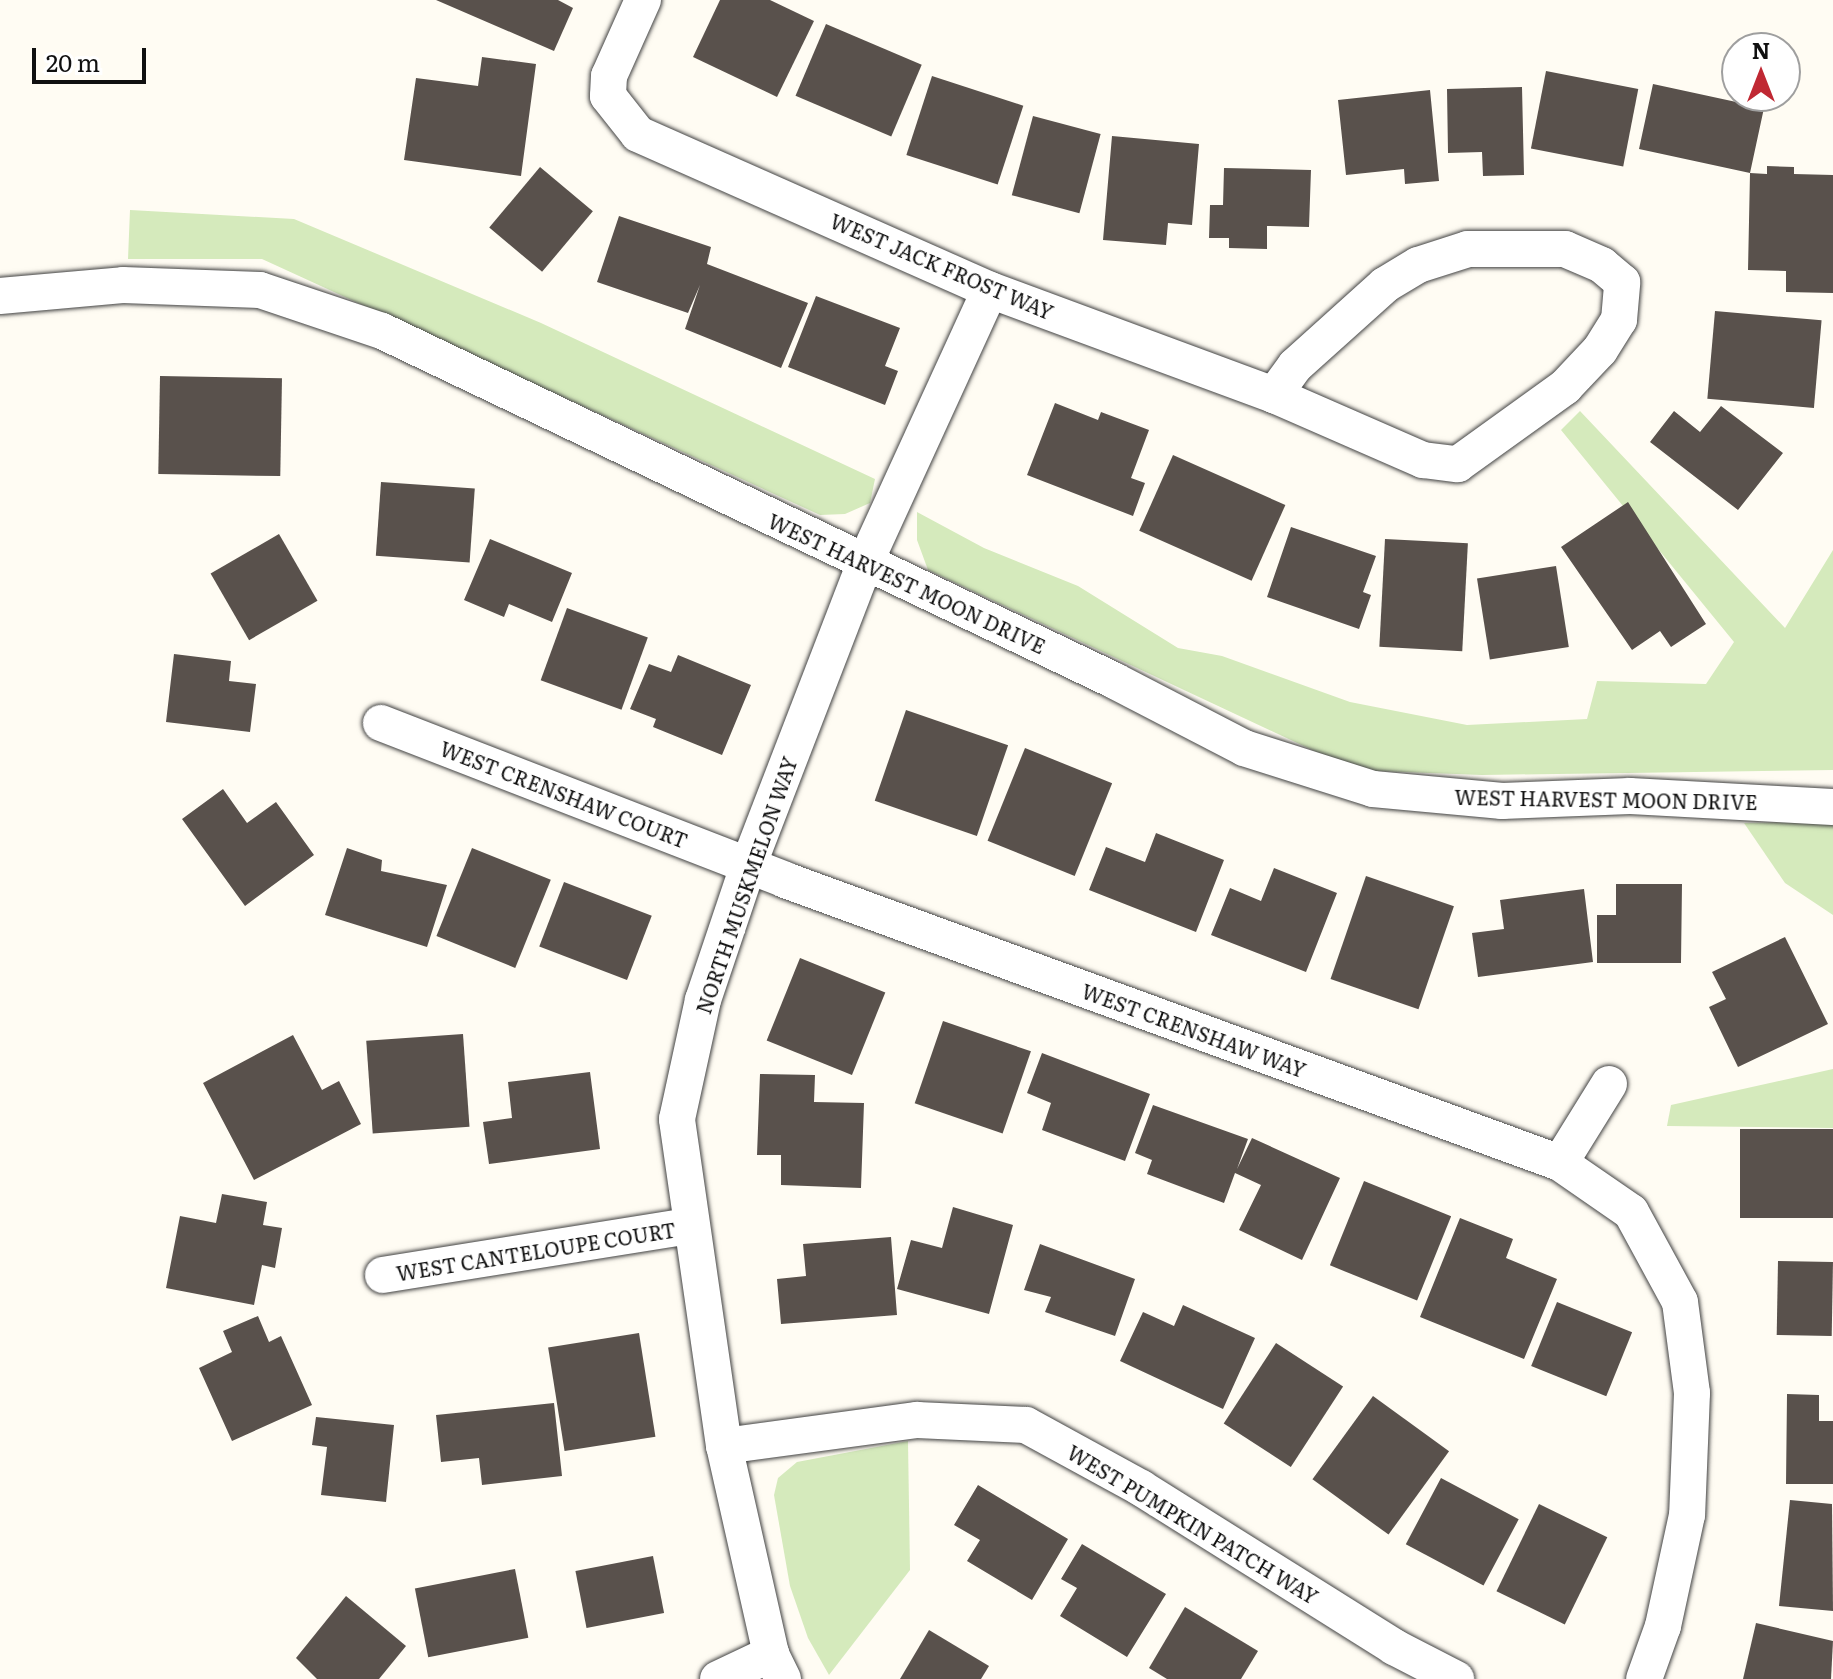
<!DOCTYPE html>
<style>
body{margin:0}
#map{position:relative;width:1833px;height:1679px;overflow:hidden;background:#fffcf3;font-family:Literata,serif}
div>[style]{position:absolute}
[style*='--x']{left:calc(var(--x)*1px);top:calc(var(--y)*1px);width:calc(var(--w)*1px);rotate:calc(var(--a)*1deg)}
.green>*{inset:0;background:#d5eabc}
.building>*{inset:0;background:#59514c;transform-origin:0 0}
.roads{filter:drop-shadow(0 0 2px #434343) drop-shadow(0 0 2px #434343)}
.street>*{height:36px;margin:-18px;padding:0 18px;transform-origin:18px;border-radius:18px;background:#fff}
span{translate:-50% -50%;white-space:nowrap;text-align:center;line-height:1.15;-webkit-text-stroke:8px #fff;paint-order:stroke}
.street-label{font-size:20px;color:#101010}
.north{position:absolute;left:1721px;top:32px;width:80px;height:80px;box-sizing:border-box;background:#fff;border:2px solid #9f9f9f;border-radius:50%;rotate:0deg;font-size:22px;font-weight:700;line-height:32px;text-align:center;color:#101010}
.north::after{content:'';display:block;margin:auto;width:28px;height:36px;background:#c02833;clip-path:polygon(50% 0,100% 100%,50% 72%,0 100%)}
.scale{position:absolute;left:32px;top:48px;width:114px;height:36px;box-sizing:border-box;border:4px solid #101010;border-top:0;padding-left:10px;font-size:24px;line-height:28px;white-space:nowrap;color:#101010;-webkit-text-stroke:6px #fff;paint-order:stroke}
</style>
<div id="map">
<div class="green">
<i style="clip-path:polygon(130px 210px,294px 219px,541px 323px,875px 479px,870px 503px,845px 514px,820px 515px,262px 259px,128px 259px)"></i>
<i style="clip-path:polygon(1580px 411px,1785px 628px,1833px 550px,1833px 770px,1482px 775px,1376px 771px,1325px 756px,928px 570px,917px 540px,917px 512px,984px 548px,1078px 586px,1178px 648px,1222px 656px,1350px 702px,1467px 725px,1587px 719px,1597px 681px,1706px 684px,1734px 642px,1561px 430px)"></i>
<i style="clip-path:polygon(1833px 821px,1833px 915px,1785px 883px,1744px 823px)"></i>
<i style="clip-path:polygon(1833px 1069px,1833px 1128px,1667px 1126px,1671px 1105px)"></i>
<i style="clip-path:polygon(908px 1441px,910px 1570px,829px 1675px,808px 1638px,790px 1586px,774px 1495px,778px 1478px,797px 1462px)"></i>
</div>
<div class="building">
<i style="clip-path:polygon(436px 0,558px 0,573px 8px,554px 51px)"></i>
<i style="clip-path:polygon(720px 0,770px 0,814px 21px,777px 97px,693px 57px)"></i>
<i style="left:826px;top:24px;width:104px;height:78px;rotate:23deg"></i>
<i style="clip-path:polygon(482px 57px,536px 64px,521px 176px,404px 160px,416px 78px,478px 86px)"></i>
<i style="left:1546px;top:71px;width:94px;height:79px;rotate:11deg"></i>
<i style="left:932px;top:76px;width:96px;height:83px;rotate:18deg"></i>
<i style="clip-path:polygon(1653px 84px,1764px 108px,1750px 173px,1767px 174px,1767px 166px,1794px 167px,1794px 174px,1833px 175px,1833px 293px,1786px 292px,1786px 271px,1748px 270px,1750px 173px,1639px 149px)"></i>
<i style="clip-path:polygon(1522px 87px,1524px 175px,1483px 176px,1482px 152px,1448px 153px,1447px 89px)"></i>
<i style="clip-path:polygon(1430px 90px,1439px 181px,1405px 184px,1404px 169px,1346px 175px,1338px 100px)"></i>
<i style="left:1033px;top:116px;width:70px;height:82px;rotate:15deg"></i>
<i style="clip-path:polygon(1112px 136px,1199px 144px,1192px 225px,1168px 223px,1166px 245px,1103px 240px)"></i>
<i style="left:540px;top:167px;width:69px;height:79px;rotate:40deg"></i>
<i style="clip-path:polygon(1224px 168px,1311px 170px,1309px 227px,1267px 226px,1267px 249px,1229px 248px,1229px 238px,1209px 238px,1210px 205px,1223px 205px)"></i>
<i style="clip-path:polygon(619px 216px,711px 247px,707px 264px,808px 303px,781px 368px,685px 329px,700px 285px,688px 313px,597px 282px)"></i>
<i style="clip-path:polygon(816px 296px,900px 328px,885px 366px,898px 371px,885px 405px,788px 367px)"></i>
<i style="left:1715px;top:311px;width:107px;height:88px;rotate:5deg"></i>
<i style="left:160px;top:376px;width:122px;height:98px;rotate:1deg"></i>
<i style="clip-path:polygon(1055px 403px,1098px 420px,1101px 412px,1149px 430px,1131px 478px,1145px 483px,1133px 516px,1027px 475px)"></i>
<i style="clip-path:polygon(1721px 406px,1783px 453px,1738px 510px,1650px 442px,1674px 411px,1700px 432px)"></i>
<i style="left:1173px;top:455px;width:123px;height:83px;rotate:24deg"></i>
<i style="left:381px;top:482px;width:94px;height:74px;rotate:4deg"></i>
<i style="clip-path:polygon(1628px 502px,1706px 624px,1671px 647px,1660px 631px,1632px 650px,1561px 547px)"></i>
<i style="clip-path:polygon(1291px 527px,1376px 556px,1363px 592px,1371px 595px,1359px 629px,1267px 597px)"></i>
<i style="left:279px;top:534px;width:77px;height:79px;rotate:60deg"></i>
<i style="clip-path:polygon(490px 539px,572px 573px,552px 622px,509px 604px,504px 617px,464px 600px)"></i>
<i style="left:1385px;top:539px;width:83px;height:108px;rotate:3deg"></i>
<i style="left:1556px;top:566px;width:82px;height:80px;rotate:81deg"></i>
<i style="left:567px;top:608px;width:86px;height:77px;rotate:20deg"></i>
<i style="clip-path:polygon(174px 654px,231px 661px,229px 681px,256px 684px,250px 732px,166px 722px)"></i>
<i style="clip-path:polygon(678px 655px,751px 685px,722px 755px,653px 727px,656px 719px,630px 709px,649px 664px,671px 672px)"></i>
<i style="left:906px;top:710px;width:108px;height:96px;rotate:19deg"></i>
<i style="left:1025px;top:748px;width:94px;height:100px;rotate:22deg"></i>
<i style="clip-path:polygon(223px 789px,247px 823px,276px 802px,314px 855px,245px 906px,182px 819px)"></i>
<i style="clip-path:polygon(1156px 833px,1224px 860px,1196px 932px,1089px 890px,1106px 847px,1145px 862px)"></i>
<i style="clip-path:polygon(347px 848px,382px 860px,381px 871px,447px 885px,427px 947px,325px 915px)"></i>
<i style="left:472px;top:848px;width:85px;height:95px;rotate:22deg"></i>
<i style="clip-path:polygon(1274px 868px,1337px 893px,1306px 972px,1211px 935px,1230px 888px,1261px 901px)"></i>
<i style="left:1366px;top:876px;width:93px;height:109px;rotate:19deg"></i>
<i style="left:564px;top:882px;width:94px;height:69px;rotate:21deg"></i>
<i style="clip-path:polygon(1616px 884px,1682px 884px,1681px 963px,1597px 963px,1597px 915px,1616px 915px)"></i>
<i style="clip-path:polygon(1584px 889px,1593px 962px,1478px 977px,1472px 933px,1504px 929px,1500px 900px)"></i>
<i style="clip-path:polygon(1785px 937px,1828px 1024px,1738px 1067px,1709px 1007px,1726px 999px,1712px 972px)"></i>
<i style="left:800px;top:958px;width:92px;height:89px;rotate:22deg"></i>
<i style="left:943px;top:1021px;width:93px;height:87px;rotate:19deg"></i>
<i style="left:463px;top:1034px;width:93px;height:97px;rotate:86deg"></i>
<i style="clip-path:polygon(293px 1035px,322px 1090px,339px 1081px,361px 1124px,254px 1180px,203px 1083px)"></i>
<i style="clip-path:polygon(1042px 1053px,1150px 1094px,1125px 1161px,1042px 1130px,1051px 1103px,1027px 1093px)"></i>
<i style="clip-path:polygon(590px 1072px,600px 1149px,489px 1164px,483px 1122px,512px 1118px,508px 1082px)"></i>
<i style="clip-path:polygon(760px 1074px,815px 1075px,814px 1102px,864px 1103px,861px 1188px,781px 1185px,781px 1155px,757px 1155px)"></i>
<i style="clip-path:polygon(1153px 1105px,1248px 1139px,1237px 1169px,1252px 1138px,1340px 1178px,1302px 1260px,1239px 1230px,1261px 1185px,1235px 1173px,1224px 1203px,1147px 1174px,1152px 1160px,1135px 1153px)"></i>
<i style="left:1833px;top:1129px;width:89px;height:93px;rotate:90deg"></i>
<i style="left:1364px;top:1181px;width:94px;height:91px;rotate:22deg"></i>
<i style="clip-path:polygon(222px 1194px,267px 1202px,263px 1225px,282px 1228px,275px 1268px,262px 1265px,254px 1305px,166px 1288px,180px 1216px,216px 1223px)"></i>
<i style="clip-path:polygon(953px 1207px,1013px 1225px,989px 1314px,897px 1289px,911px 1240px,942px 1248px)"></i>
<i style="clip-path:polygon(1460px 1218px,1513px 1239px,1506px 1258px,1557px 1279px,1524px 1359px,1420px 1317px)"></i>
<i style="clip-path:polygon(891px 1237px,897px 1315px,781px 1324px,777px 1279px,806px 1276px,803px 1244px)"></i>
<i style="clip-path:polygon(1040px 1244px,1135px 1279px,1115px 1336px,1045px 1312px,1051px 1297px,1024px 1290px)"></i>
<i style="left:1778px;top:1261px;width:55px;height:74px;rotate:1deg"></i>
<i style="left:1557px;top:1302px;width:81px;height:69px;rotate:22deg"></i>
<i style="clip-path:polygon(1183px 1305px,1255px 1338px,1223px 1409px,1120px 1361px,1143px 1312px,1174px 1326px)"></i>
<i style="clip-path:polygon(258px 1316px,269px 1342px,281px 1336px,312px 1405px,232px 1441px,199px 1368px,232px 1352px,223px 1331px)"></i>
<i style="left:639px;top:1333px;width:105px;height:92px;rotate:81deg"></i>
<i style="left:1276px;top:1343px;width:80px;height:96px;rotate:33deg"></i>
<i style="clip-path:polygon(1787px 1394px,1819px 1395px,1819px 1421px,1833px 1421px,1833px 1484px,1786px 1484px)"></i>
<i style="left:1373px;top:1396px;width:94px;height:103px;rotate:36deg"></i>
<i style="clip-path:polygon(554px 1403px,562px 1476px,482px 1485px,479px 1458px,441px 1462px,436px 1415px)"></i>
<i style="clip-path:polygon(316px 1417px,394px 1425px,386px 1502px,321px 1495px,327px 1447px,312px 1445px)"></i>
<i style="left:1441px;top:1478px;width:88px;height:75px;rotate:28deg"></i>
<i style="clip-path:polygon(978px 1485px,1068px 1539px,1032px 1600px,967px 1561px,980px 1540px,954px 1525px)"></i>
<i style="clip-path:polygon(1790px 1500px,1832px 1504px,1833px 1611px,1779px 1606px)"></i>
<i style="left:1539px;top:1504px;width:76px;height:97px;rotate:26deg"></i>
<i style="clip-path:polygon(1082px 1544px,1166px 1594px,1127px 1657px,1060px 1616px,1077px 1588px,1061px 1579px)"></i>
<i style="left:653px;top:1556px;width:58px;height:79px;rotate:79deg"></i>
<i style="left:515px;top:1569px;width:70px;height:102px;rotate:79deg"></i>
<i style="clip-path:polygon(346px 1596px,406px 1646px,379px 1679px,317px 1679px,296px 1658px)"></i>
<i style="clip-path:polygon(1185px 1607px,1258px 1651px,1241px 1679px,1167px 1679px,1149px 1668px)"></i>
<i style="clip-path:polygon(1756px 1623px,1833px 1641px,1831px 1679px,1743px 1679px)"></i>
<i style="clip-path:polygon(929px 1630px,989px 1666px,981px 1679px,900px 1679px)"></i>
</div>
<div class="roads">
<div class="street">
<i style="--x:643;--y:0;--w:83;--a:114.1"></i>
<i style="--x:609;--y:76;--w:20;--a:93"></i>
<i style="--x:608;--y:96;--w:48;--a:51.7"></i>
<i style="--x:638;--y:134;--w:385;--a:23.9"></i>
<i style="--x:990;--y:290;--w:303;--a:20.3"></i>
<i style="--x:1274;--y:395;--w:163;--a:23.6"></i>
<i style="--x:1423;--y:460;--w:35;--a:7"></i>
<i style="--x:1458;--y:464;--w:132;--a:-35.7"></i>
<i style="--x:1565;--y:387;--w:51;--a:-46.6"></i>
<i style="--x:1600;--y:350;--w:36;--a:-58"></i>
<i style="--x:1619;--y:320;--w:38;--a:-85"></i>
<i style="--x:1622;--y:282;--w:26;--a:-140"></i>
<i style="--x:1602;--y:265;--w:40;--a:-156.6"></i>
<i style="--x:1565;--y:249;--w:97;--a:180"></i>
<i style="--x:1468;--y:249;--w:52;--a:162.3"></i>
<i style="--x:1418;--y:265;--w:39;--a:149"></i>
<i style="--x:1385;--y:285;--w:121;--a:138"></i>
<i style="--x:1295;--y:366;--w:36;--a:126"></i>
<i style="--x:0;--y:296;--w:123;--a:-5.1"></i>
<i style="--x:123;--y:285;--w:137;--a:2.1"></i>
<i style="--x:260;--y:290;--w:129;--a:18.6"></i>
<i style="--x:382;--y:331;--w:812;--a:25.52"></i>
<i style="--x:1115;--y:681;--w:145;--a:27.4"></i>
<i style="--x:1244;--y:748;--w:135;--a:17.6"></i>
<i style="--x:1373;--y:789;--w:130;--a:5.3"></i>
<i style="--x:1502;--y:801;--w:128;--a:-2.2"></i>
<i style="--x:1630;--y:796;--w:203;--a:3.1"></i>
<i style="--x:381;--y:723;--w:433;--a:21.2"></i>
<i style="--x:785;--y:880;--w:825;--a:20.06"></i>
<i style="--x:1560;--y:1163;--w:86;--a:34.6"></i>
<i style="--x:1631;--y:1212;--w:102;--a:61.4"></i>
<i style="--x:1680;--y:1302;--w:92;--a:82.5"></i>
<i style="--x:1692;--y:1393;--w:122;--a:92.3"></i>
<i style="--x:1687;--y:1515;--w:114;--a:102.2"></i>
<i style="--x:1663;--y:1626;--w:56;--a:109.7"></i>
<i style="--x:1560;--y:1163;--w:93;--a:-58.2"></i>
<i style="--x:383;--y:1275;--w:310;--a:-9.1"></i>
<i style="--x:724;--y:1446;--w:195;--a:-7.7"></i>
<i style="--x:917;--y:1420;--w:109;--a:2.6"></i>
<i style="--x:1026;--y:1425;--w:131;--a:28.7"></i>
<i style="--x:1141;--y:1488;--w:299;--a:32.1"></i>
<i style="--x:1394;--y:1647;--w:70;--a:27.3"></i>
<i style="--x:718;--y:1679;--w:59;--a:-25.3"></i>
<i style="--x:783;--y:1679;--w:28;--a:-116"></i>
<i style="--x:771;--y:1654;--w:213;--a:-102.7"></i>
<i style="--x:724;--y:1446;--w:330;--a:-98.2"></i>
<i style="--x:677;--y:1119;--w:122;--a:-77.7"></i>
<i style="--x:703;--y:1000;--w:141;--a:-71.4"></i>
<i style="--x:748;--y:866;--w:323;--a:-68.9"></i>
<i style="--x:864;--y:565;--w:302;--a:-65.4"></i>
</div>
</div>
<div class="street-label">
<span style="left:942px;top:266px;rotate:23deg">WEST JACK FROST WAY</span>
<span style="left:907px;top:583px;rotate:25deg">WEST HARVEST MOON DRIVE</span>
<span style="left:564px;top:794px;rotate:21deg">WEST CRENSHAW COURT</span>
<span style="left:1606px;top:799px;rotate:1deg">WEST HARVEST MOON DRIVE</span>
<span style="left:746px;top:885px;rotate:-71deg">NORTH MUSKMELON WAY</span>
<span style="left:1194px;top:1030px;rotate:20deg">WEST CRENSHAW WAY</span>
<span style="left:536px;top:1251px;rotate:-9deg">WEST CANTELOUPE COURT</span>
<span style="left:1193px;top:1524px;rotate:31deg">WEST PUMPKIN PATCH WAY</span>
</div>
<div class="north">N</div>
<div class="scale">20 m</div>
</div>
